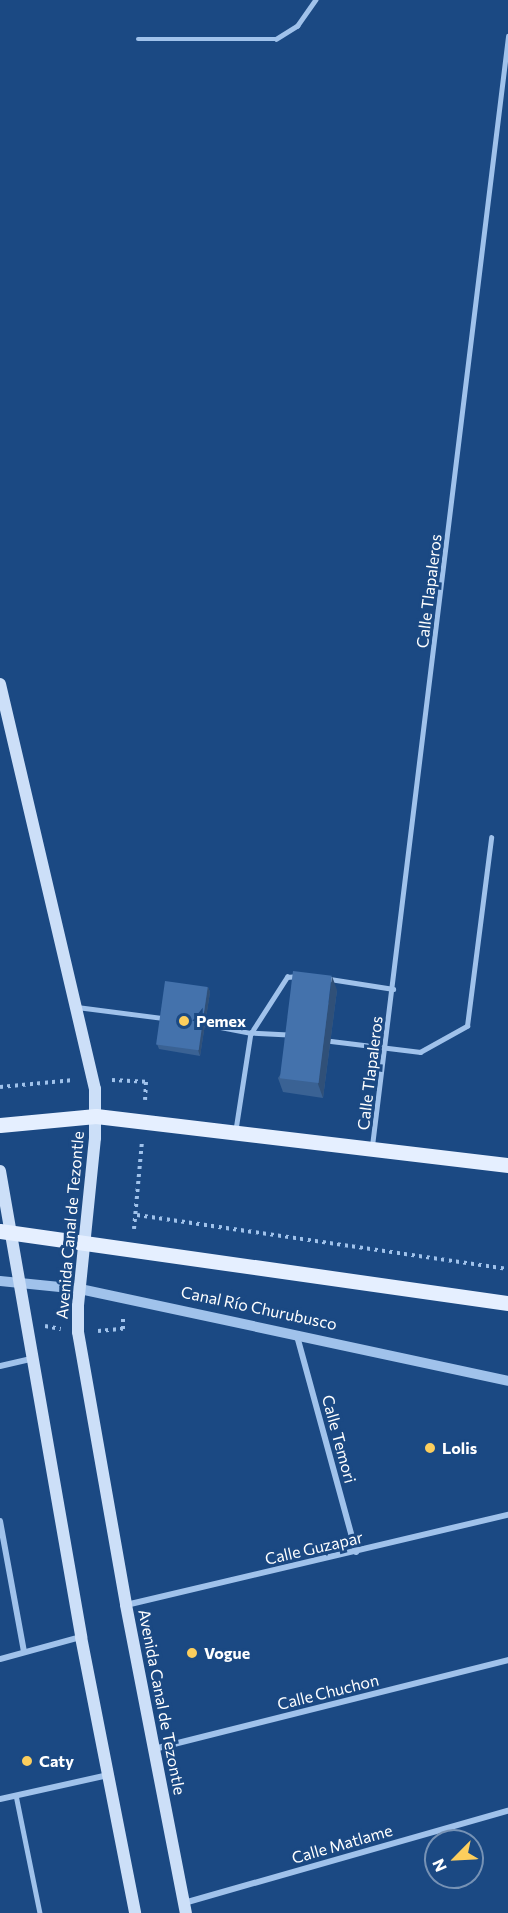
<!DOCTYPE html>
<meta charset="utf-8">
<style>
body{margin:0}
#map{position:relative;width:508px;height:1913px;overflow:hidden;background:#1b4983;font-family:Commissioner,sans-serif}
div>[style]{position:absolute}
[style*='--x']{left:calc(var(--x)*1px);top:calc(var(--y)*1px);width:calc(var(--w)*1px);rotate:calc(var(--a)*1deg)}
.path>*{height:4px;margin-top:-2px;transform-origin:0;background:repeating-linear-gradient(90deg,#a0c2eb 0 3px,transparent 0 7.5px)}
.service>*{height:4.5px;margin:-2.25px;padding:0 2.25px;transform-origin:2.25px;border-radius:2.25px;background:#a0c2eb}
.minor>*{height:6px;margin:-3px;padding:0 3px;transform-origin:3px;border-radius:3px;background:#a0c2eb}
.tertiary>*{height:10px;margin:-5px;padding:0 5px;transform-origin:5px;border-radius:5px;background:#a0c2eb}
.secondary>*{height:12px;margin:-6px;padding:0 6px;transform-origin:6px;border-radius:6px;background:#ccdff8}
.primary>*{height:15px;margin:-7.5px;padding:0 7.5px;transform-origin:7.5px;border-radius:7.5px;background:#e5efff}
.wall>*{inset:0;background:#3a6294}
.shaded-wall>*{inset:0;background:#305078}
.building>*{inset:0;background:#4472ac;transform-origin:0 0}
.dots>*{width:16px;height:16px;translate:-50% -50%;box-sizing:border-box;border:3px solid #1b4983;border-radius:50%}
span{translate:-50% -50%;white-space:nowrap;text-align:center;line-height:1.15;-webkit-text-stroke:6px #1b4983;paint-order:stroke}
.street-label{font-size:16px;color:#fff}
.poi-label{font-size:16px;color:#fff;font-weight:700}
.left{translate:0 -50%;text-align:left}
.north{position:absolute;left:424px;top:1829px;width:60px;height:60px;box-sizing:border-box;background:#1b4983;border:2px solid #7692b5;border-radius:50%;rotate:246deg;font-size:16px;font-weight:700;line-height:24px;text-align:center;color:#fff}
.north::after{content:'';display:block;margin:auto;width:21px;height:27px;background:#fcce5d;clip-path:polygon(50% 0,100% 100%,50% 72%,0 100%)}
</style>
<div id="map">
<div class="path">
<i style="--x:112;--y:1080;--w:34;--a:3"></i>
<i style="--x:146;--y:1082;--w:18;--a:93"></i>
<i style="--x:0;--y:1087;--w:74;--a:-5.4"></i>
<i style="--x:137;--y:1215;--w:375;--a:8.3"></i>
<i style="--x:134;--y:1229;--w:88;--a:-84.8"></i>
<i style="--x:45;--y:1326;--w:16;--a:11"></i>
<i style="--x:98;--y:1331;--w:25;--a:-5"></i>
<i style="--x:123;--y:1329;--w:13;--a:-90"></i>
</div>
<div class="service">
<i style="--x:138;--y:39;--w:138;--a:0"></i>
<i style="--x:276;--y:39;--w:25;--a:-32"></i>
<i style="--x:297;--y:26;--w:32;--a:-55"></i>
<i style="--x:330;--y:979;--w:64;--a:9"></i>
<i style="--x:77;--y:1007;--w:87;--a:7.3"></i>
<i style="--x:205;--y:1024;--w:47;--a:11.1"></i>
<i style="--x:251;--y:1033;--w:98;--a:98.8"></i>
<i style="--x:288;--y:1035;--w:37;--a:-177"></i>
<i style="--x:251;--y:1033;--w:67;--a:-57.3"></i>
<i style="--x:287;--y:977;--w:11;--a:-5"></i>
<i style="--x:331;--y:1041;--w:90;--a:7"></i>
<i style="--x:420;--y:1052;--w:54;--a:-29"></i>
<i style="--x:467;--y:1026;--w:190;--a:-82.7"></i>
<i style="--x:372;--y:1146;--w:1118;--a:-83.01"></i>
<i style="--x:16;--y:1795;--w:120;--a:78.5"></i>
</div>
<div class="minor">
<i style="--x:297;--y:1336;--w:224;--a:74.7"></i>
<i style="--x:0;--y:1366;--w:32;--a:-13"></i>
<i style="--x:0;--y:1521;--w:133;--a:79.6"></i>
<i style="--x:126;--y:1605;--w:392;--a:-13.3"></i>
<i style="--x:0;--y:1659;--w:84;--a:-15.2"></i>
<i style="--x:154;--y:1749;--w:365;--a:-14.1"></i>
<i style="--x:0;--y:1799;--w:111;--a:-12.5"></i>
<i style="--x:184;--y:1903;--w:337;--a:-15.9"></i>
</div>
<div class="tertiary">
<i style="--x:0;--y:1281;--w:80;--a:5.7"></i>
<i style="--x:80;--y:1289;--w:438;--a:12.1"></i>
</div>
<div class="secondary">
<i style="--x:0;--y:684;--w:416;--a:76.8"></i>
<i style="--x:95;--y:1089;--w:49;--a:90"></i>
<i style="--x:95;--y:1138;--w:169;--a:95.8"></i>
<i style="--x:78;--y:1306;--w:26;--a:90"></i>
<i style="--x:78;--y:1332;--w:277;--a:80"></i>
<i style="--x:126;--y:1605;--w:314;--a:79"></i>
<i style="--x:0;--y:1171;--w:473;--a:80.1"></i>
<i style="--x:81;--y:1637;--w:281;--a:78.9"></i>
</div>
<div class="primary">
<i style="--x:0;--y:1125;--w:96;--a:-5.4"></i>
<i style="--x:96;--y:1116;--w:415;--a:6.8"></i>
<i style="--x:0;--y:1231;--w:513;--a:8.07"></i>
</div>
<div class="wall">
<i style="clip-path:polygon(208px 987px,210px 992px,200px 1056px,159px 1049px,157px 1044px)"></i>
<i style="clip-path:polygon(337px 990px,323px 1098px,283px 1092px,278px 1078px)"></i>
</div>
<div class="shaded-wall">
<i style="clip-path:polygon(332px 976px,337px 990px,323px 1098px,318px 1084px)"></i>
<i style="clip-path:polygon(208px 987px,210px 992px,200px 1056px,198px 1050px)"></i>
</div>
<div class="building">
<i style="left:293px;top:971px;width:39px;height:108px;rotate:7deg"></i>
<i style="left:165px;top:981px;width:43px;height:64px;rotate:8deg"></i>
</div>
<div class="dots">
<i style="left:184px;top:1021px;background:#fcce5d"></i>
<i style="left:430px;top:1448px;background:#fcce5d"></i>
<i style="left:192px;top:1653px;background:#fcce5d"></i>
<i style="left:27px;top:1761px;background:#fcce5d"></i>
</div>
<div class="street-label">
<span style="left:429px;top:591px;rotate:-83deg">Calle Tlapaleros</span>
<span style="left:370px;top:1073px;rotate:-83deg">Calle Tlapaleros</span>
<span style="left:70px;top:1225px;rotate:-85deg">Avenida Canal de Tezontle</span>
<span style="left:259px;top:1308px;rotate:12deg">Canal Río Churubusco</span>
<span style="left:339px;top:1439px;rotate:75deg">Calle Temori</span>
<span style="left:314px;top:1548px;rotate:-13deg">Calle Guzapar</span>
<span style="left:328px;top:1692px;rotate:-14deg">Calle Chuchon</span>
<span style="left:162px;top:1702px;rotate:79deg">Avenida Canal de Tezontle</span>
<span style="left:342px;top:1844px;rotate:-16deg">Calle Matlame</span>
</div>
<div class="poi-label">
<span class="left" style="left:196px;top:1021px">Pemex</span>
<span class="left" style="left:442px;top:1448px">Lolis</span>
<span class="left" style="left:204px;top:1653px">Vogue</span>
<span class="left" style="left:39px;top:1761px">Caty</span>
</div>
<div class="north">N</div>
</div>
